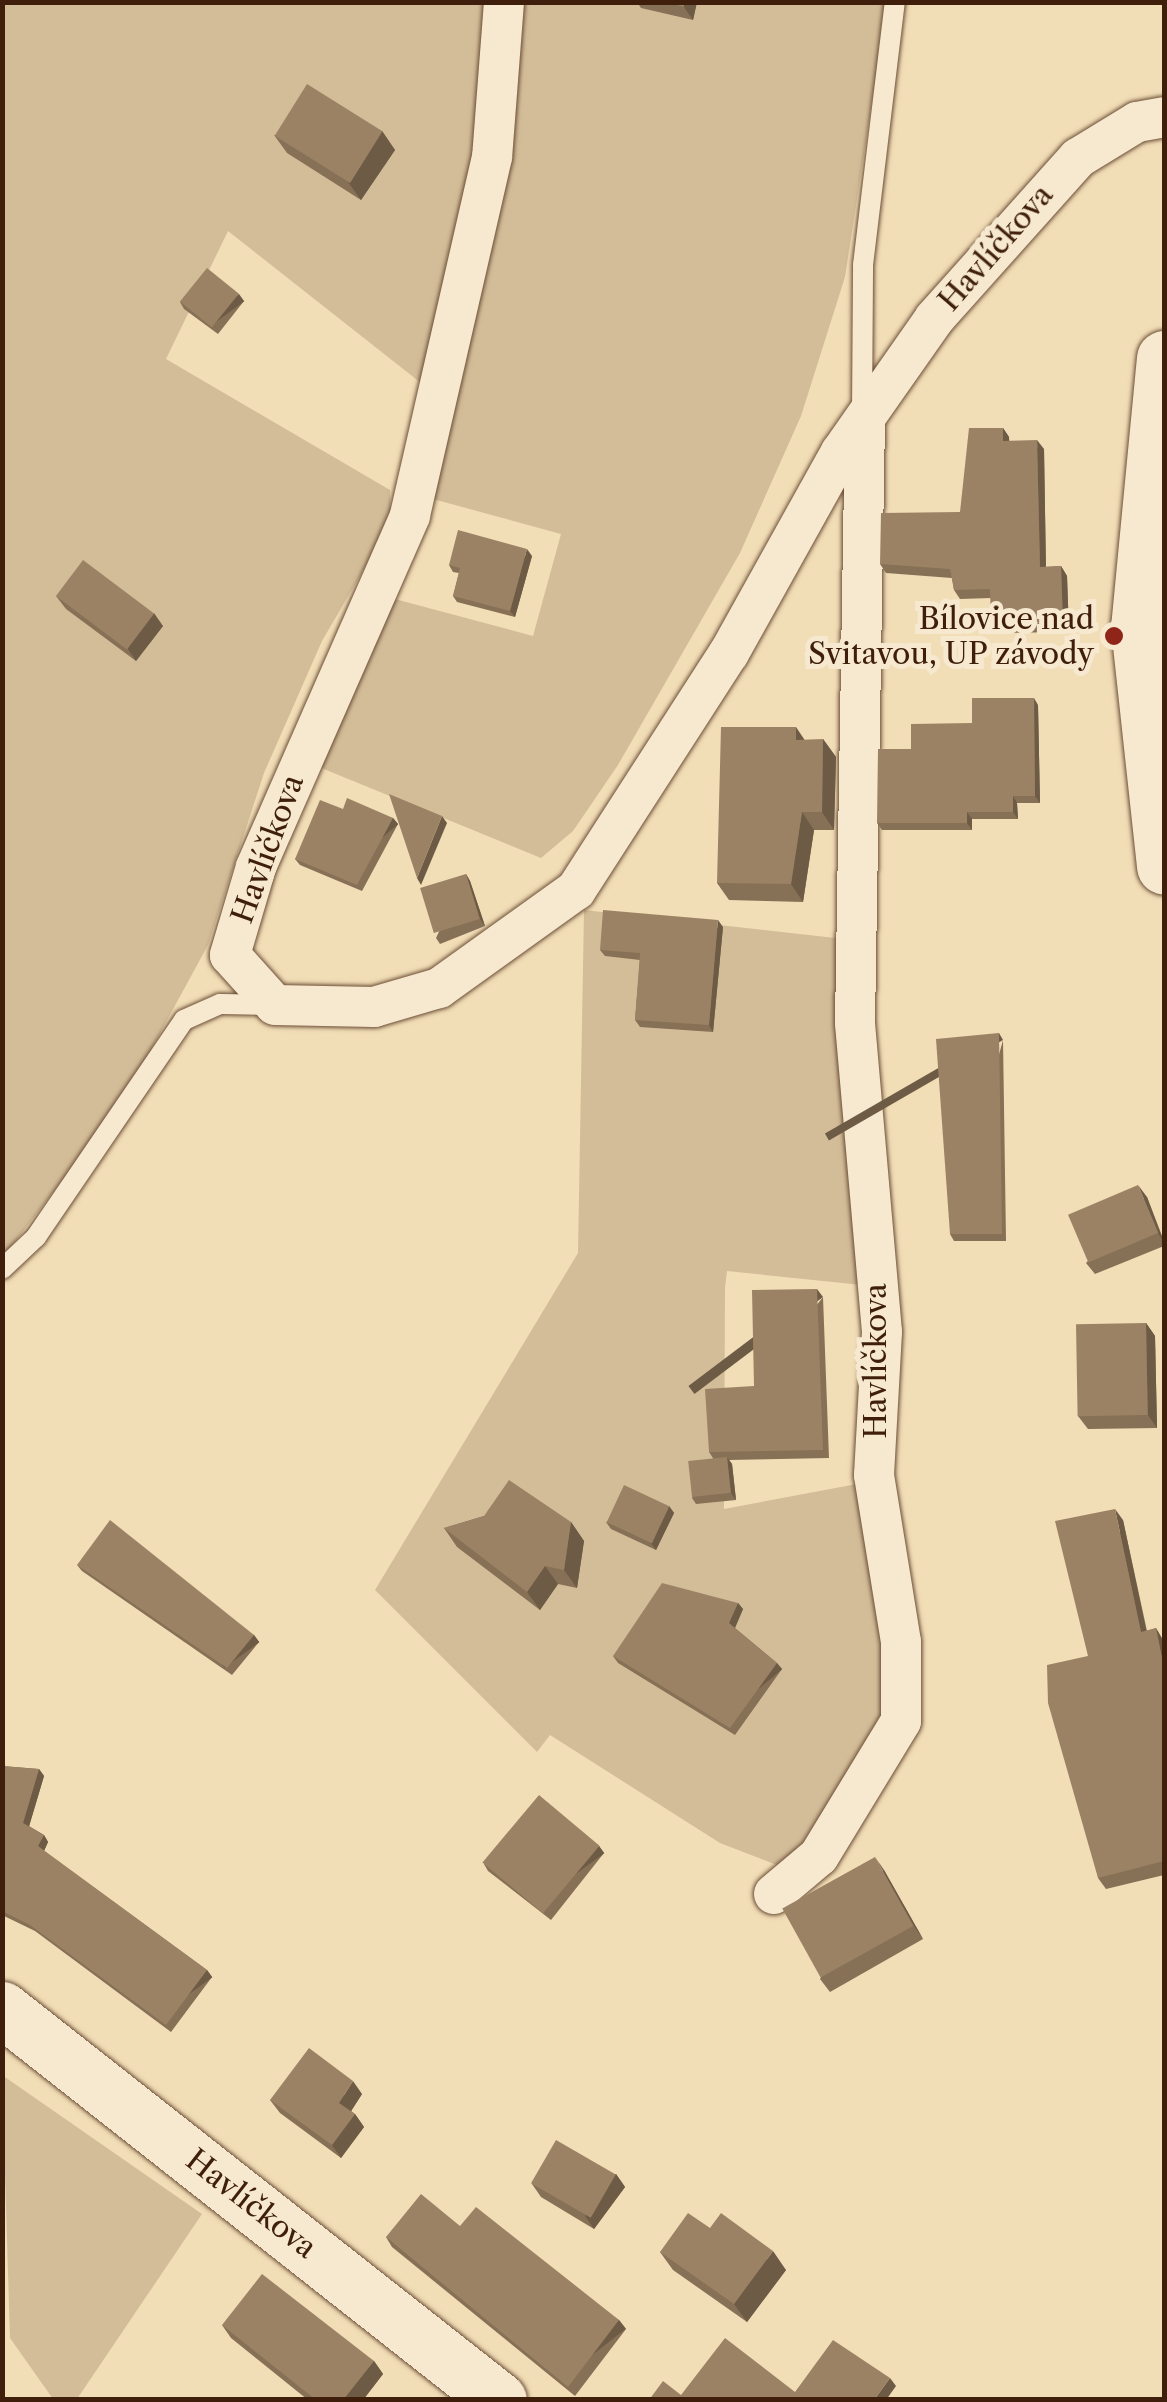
<!DOCTYPE html>
<meta charset="utf-8">
<style>
body{margin:0}
#map{position:relative;width:1167px;height:2402px;overflow:hidden;background:#f1ddb6;font-family:"Libre Caslon Text",serif}
div>[style]{position:absolute}
[style*='--x']{left:calc(var(--x)*1px);top:calc(var(--y)*1px);width:calc(var(--w)*1px);rotate:calc(var(--a)*1deg)}
.green>*{inset:0;background:#d3bd99}
.roads{filter:drop-shadow(0 0 2px #6c4e36) drop-shadow(0 0 2px #6c4e36)}
.service>*{height:20px;margin:-10px;padding:0 10px;transform-origin:10px;border-radius:10px;background:#f6e9d0}
.minor>*{height:40px;margin:-20px;padding:0 20px;transform-origin:20px;border-radius:20px;background:#f6e9d0}
.secondary>*{height:55px;margin:-27.5px;padding:0 27.5px;transform-origin:27.5px;border-radius:27.5px;background:#f6e9d0}
.wall>*{inset:0;background:#867056}
.shaded-wall>*{inset:0;background:#6d5b46;transform-origin:0 0}
.building>*{inset:0;background:#9c8264;transform-origin:0 0}
.dots>*{width:28px;height:28px;translate:-50% -50%;box-sizing:border-box;border:5px solid #f6e9d0;border-radius:50%}
span{translate:-50% -50%;white-space:nowrap;text-align:center;line-height:1.15;-webkit-text-stroke:10px #f6e9d0;paint-order:stroke}
.street-label{font-size:30px;color:#3f1f0b}
.poi-label{font-size:30px;color:#3f1f0b}
.right{translate:-100% -50%;text-align:right}
.frame{position:absolute;inset:0;border:5px solid #3f1f0b;pointer-events:none}
</style>
<div id="map">
<div class="green">
<i style="clip-path:polygon(3px 3px,495px 3px,474px 199px,421px 383px,228px 231px,166px 359px,390px 490px,391px 523px,322px 641px,264px 773px,208px 945px,122px 1103px,3px 1257px)"></i>
<i style="clip-path:polygon(515px 3px,887px 3px,845px 277px,801px 416px,740px 553px,618px 765px,573px 831px,541px 858px,319px 767px,391px 598px,533px 636px,561px 534px,433px 499px)"></i>
<i style="clip-path:polygon(584px 910px,844px 939px,862px 1285px,727px 1271px,725px 1288px,724px 1509px,857px 1484px,890px 1688px,892px 1729px,790px 1870px,720px 1843px,550px 1735px,537px 1752px,375px 1590px,578px 1253px)"></i>
<i style="clip-path:polygon(2px 2075px,202px 2214px,77px 2399px,53px 2399px,10px 2338px)"></i>
</div>
<div class="roads">
<div class="service">
<i style="--x:862;--y:416;--w:151;--a:-89.6"></i>
<i style="--x:863;--y:265;--w:265;--a:-83.1"></i>
<i style="--x:2;--y:1269;--w:47;--a:-43.3"></i>
<i style="--x:36;--y:1237;--w:263;--a:-55.7"></i>
<i style="--x:184;--y:1020;--w:39;--a:-24"></i>
<i style="--x:220;--y:1004;--w:54;--a:1.1"></i>
</div>
<div class="minor">
<i style="--x:504;--y:2;--w:155;--a:94.4"></i>
<i style="--x:492;--y:157;--w:368;--a:102.9"></i>
<i style="--x:410;--y:516;--w:383;--a:113.7"></i>
<i style="--x:256;--y:867;--w:92;--a:106.5"></i>
<i style="--x:230;--y:955;--w:67;--a:48"></i>
<i style="--x:275;--y:1005;--w:99;--a:1.2"></i>
<i style="--x:374;--y:1007;--w:68;--a:-16.3"></i>
<i style="--x:439;--y:988;--w:168;--a:-35.6"></i>
<i style="--x:576;--y:890;--w:282;--a:-57.2"></i>
<i style="--x:729;--y:653;--w:230;--a:-60.9"></i>
<i style="--x:841;--y:452;--w:162;--a:-55"></i>
<i style="--x:934;--y:319;--w:216;--a:-48.2"></i>
<i style="--x:1078;--y:158;--w:69;--a:-31.4"></i>
<i style="--x:1137;--y:122;--w:27;--a:-10"></i>
<i style="--x:774;--y:1894;--w:59;--a:-40.2"></i>
<i style="--x:819;--y:1856;--w:158;--a:-58.7"></i>
<i style="--x:901;--y:1721;--w:79;--a:-90"></i>
<i style="--x:901;--y:1642;--w:169;--a:-99.2"></i>
<i style="--x:874;--y:1475;--w:143;--a:-86.8"></i>
<i style="--x:882;--y:1332;--w:310;--a:-95"></i>
<i style="--x:855;--y:1023;--w:601;--a:-89.05"></i>
</div>
<div class="secondary">
<i style="--x:1164;--y:358;--w:269;--a:95.5"></i>
<i style="--x:1138;--y:626;--w:242;--a:83.8"></i>
<i style="--x:2;--y:2009;--w:632;--a:38.19"></i>
</div>
</div>
<div class="wall">
<i style="clip-path:polygon(637px 2px,697px 2px,693px 20px,641px 8px)"></i>
<i style="clip-path:polygon(382px 131px,395px 150px,361px 200px,287px 153px,274px 135px)"></i>
<i style="clip-path:polygon(244px 301px,218px 334px,184px 309px,180px 302px)"></i>
<i style="clip-path:polygon(1003px 428px,1009px 437px,1009px 441px,1044px 449px,1046px 567px,1061px 566px,1067px 576px,1069px 632px,998px 633px,991px 624px,991px 598px,960px 599px,954px 590px,952px 578px,886px 573px,880px 564px,960px 512px)"></i>
<i style="clip-path:polygon(532px 556px,515px 617px,457px 602px,453px 596px,459px 573px,453px 572px,449px 565px)"></i>
<i style="clip-path:polygon(56px 596px,163px 626px,136px 661px,66px 609px)"></i>
<i style="clip-path:polygon(1038px 705px,1040px 803px,1017px 803px,1018px 819px,972px 819px,972px 830px,882px 830px,877px 823px,911px 749px,972px 723px)"></i>
<i style="clip-path:polygon(823px 739px,836px 757px,834px 830px,814px 830px,803px 902px,729px 900px,717px 883px)"></i>
<i style="clip-path:polygon(343px 809px,393px 818px,398px 824px,362px 891px,300px 865px,295px 859px)"></i>
<i style="clip-path:polygon(466px 874px,470px 881px,485px 926px,440px 944px,436px 938px)"></i>
<i style="clip-path:polygon(723px 927px,713px 1032px,640px 1027px,635px 1020px,640px 960px,605px 956px,600px 950px)"></i>
<i style="clip-path:polygon(1003px 1040px,1006px 1241px,954px 1241px,950px 1234px)"></i>
<i style="clip-path:polygon(1147px 1197px,1164px 1241px,1164px 1246px,1095px 1274px,1086px 1263px)"></i>
<i style="clip-path:polygon(823px 1297px,829px 1458px,729px 1460px,732px 1464px,736px 1500px,696px 1504px,692px 1498px,713px 1458px,709px 1452px,754px 1386px)"></i>
<i style="clip-path:polygon(1146px 1323px,1155px 1336px,1157px 1428px,1088px 1429px,1078px 1416px)"></i>
<i style="clip-path:polygon(669px 1506px,674px 1513px,656px 1550px,611px 1529px,606px 1522px)"></i>
<i style="clip-path:polygon(484px 1516px,571px 1522px,584px 1541px,577px 1588px,558px 1584px,540px 1610px,457px 1547px,444px 1528px)"></i>
<i style="clip-path:polygon(1123px 1520px,1147px 1631px,1156px 1628px,1164px 1642px,1164px 1875px,1106px 1889px,1098px 1878px,1088px 1656px)"></i>
<i style="clip-path:polygon(77px 1565px,254px 1635px,259px 1642px,232px 1675px,82px 1571px)"></i>
<i style="clip-path:polygon(738px 1603px,743px 1609px,735px 1628px,777px 1663px,782px 1669px,735px 1735px,618px 1663px,613px 1656px)"></i>
<i style="clip-path:polygon(2px 1766px,39px 1769px,44px 1776px,29px 1826px,44px 1835px,48px 1842px,44px 1851px,207px 1970px,212px 1977px,171px 2032px,35px 1931px,2px 1915px)"></i>
<i style="clip-path:polygon(599px 1846px,604px 1853px,551px 1920px,488px 1871px,484px 1864px)"></i>
<i style="clip-path:polygon(884px 1870px,923px 1939px,830px 1992px,820px 1979px)"></i>
<i style="clip-path:polygon(362px 2094px,351px 2111px,355px 2114px,364px 2127px,341px 2158px,280px 2113px,270px 2100px)"></i>
<i style="clip-path:polygon(616px 2174px,625px 2187px,594px 2229px,541px 2197px,532px 2184px)"></i>
<i style="clip-path:polygon(460px 2226px,619px 2320px,626px 2329px,575px 2396px,392px 2247px,386px 2237px)"></i>
<i style="clip-path:polygon(710px 2228px,786px 2270px,747px 2322px,673px 2270px,660px 2252px)"></i>
<i style="clip-path:polygon(222px 2325px,374px 2361px,383px 2374px,363px 2400px,308px 2400px,231px 2338px)"></i>
</div>
<div class="shaded-wall">
<i style="clip-path:polygon(684px 2px,697px 2px,693px 20px,684px 7px)"></i>
<i style="clip-path:polygon(382px 131px,395px 150px,361px 200px,348px 182px)"></i>
<i style="left:239px;top:294px;width:9px;height:42px;rotate:54deg"></i>
<i style="clip-path:polygon(1003px 428px,1009px 437px,1010px 450px,1003px 441px)"></i>
<i style="clip-path:polygon(1037px 440px,1044px 449px,1046px 576px,1040px 567px)"></i>
<i style="clip-path:polygon(527px 549px,532px 556px,515px 617px,510px 611px)"></i>
<i style="clip-path:polygon(1061px 566px,1067px 576px,1069px 632px,1063px 623px)"></i>
<i style="clip-path:polygon(154px 613px,163px 626px,136px 661px,127px 648px)"></i>
<i style="clip-path:polygon(1034px 698px,1038px 705px,1040px 803px,1035px 796px)"></i>
<i style="clip-path:polygon(796px 727px,808px 745px,796px 740px)"></i>
<i style="clip-path:polygon(823px 739px,836px 757px,834px 830px,822px 812px)"></i>
<i style="clip-path:polygon(1013px 796px,1017px 803px,1018px 819px,1013px 812px)"></i>
<i style="clip-path:polygon(802px 812px,814px 830px,803px 902px,791px 884px)"></i>
<i style="clip-path:polygon(967px 812px,972px 819px,972px 830px,967px 823px)"></i>
<i style="clip-path:polygon(442px 816px,447px 823px,421px 885px,417px 878px)"></i>
<i style="left:393px;top:818px;width:8px;height:76px;rotate:50deg"></i>
<i style="clip-path:polygon(466px 874px,470px 881px,485px 926px,480px 919px)"></i>
<i style="clip-path:polygon(718px 920px,723px 927px,713px 1032px,709px 1025px)"></i>
<i style="left:999px;top:1033px;width:8px;height:201px;rotate:60deg"></i>
<i style="clip-path:polygon(1138px 1185px,1147px 1197px,1164px 1243px,1158px 1233px)"></i>
<i style="left:817px;top:1289px;width:10px;height:161px;rotate:53deg"></i>
<i style="clip-path:polygon(1146px 1323px,1155px 1336px,1157px 1428px,1148px 1415px)"></i>
<i style="clip-path:polygon(727px 1457px,732px 1464px,736px 1500px,731px 1493px)"></i>
<i style="clip-path:polygon(669px 1506px,674px 1513px,656px 1550px,651px 1543px)"></i>
<i style="clip-path:polygon(1115px 1509px,1123px 1520px,1149px 1644px,1141px 1632px)"></i>
<i style="clip-path:polygon(571px 1522px,584px 1541px,577px 1588px,564px 1570px)"></i>
<i style="clip-path:polygon(545px 1566px,558px 1584px,540px 1610px,527px 1592px)"></i>
<i style="clip-path:polygon(738px 1603px,743px 1609px,734px 1630px,729px 1623px)"></i>
<i style="clip-path:polygon(1156px 1628px,1164px 1642px,1164px 1668px)"></i>
<i style="left:254px;top:1635px;width:9px;height:43px;rotate:54deg"></i>
<i style="left:777px;top:1663px;width:8px;height:80px;rotate:50deg"></i>
<i style="clip-path:polygon(39px 1769px,44px 1776px,28px 1830px,23px 1823px)"></i>
<i style="clip-path:polygon(44px 1835px,48px 1842px,43px 1853px,38px 1846px)"></i>
<i style="left:599px;top:1846px;width:9px;height:85px;rotate:54deg"></i>
<i style="clip-path:polygon(875px 1857px,884px 1870px,923px 1939px,914px 1926px)"></i>
<i style="left:207px;top:1970px;width:9px;height:69px;rotate:54deg"></i>
<i style="clip-path:polygon(353px 2081px,362px 2094px,348px 2116px,339px 2103px)"></i>
<i style="clip-path:polygon(355px 2114px,364px 2127px,341px 2158px,332px 2145px)"></i>
<i style="clip-path:polygon(616px 2174px,625px 2187px,594px 2229px,585px 2216px)"></i>
<i style="clip-path:polygon(773px 2251px,786px 2270px,747px 2322px,734px 2304px)"></i>
<i style="left:619px;top:2320px;width:11px;height:84px;rotate:52deg"></i>
<i style="clip-path:polygon(374px 2361px,383px 2374px,363px 2400px,343px 2400px)"></i>
<i style="clip-path:polygon(890px 2378px,896px 2386px,886px 2400px,874px 2400px)"></i>
</div>
<div class="building">
<i style="clip-path:polygon(666px 2px,684px 2px,684px 7px)"></i>
<i style="left:307px;top:84px;width:89px;height:61px;rotate:32deg"></i>
<i style="left:207px;top:268px;width:41px;height:43px;rotate:39deg"></i>
<i style="clip-path:polygon(969px 428px,1003px 428px,1003px 441px,1037px 440px,1040px 567px,1061px 566px,1063px 623px,991px 624px,990px 589px,954px 590px,950px 569px,880px 564px,881px 513px,960px 512px)"></i>
<i style="clip-path:polygon(458px 530px,527px 549px,510px 611px,453px 596px,460px 568px,449px 565px)"></i>
<i style="left:83px;top:560px;width:89px;height:45px;rotate:37deg"></i>
<i style="clip-path:polygon(972px 698px,1034px 698px,1035px 796px,1013px 796px,1013px 812px,967px 812px,967px 823px,877px 823px,878px 749px,911px 749px,911px 724px,972px 723px)"></i>
<i style="clip-path:polygon(721px 727px,796px 727px,796px 740px,823px 739px,822px 812px,802px 812px,791px 884px,717px 883px)"></i>
<i style="clip-path:polygon(389px 794px,442px 816px,417px 878px)"></i>
<i style="clip-path:polygon(347px 798px,393px 818px,357px 885px,295px 859px,320px 800px,343px 809px)"></i>
<i style="left:466px;top:874px;width:47px;height:48px;rotate:73deg"></i>
<i style="clip-path:polygon(603px 910px,718px 920px,709px 1025px,635px 1020px,640px 953px,600px 950px)"></i>
<i style="clip-path:polygon(999px 1033px,1002px 1234px,950px 1234px,936px 1039px)"></i>
<i style="left:1138px;top:1185px;width:52px;height:76px;rotate:67deg"></i>
<i style="clip-path:polygon(817px 1289px,823px 1450px,709px 1452px,705px 1389px,754px 1386px,752px 1290px)"></i>
<i style="left:1146px;top:1323px;width:92px;height:70px;rotate:89deg"></i>
<i style="left:727px;top:1457px;width:36px;height:39px;rotate:84deg"></i>
<i style="clip-path:polygon(509px 1480px,571px 1522px,564px 1570px,545px 1566px,527px 1592px,444px 1528px,484px 1516px)"></i>
<i style="left:624px;top:1485px;width:50px;height:41px;rotate:25deg"></i>
<i style="clip-path:polygon(1115px 1509px,1141px 1632px,1156px 1628px,1164px 1668px,1164px 1861px,1098px 1878px,1048px 1703px,1047px 1665px,1088px 1656px,1055px 1521px)"></i>
<i style="clip-path:polygon(110px 1520px,254px 1635px,227px 1668px,77px 1565px)"></i>
<i style="clip-path:polygon(662px 1583px,738px 1603px,729px 1623px,777px 1663px,730px 1728px,613px 1656px)"></i>
<i style="clip-path:polygon(2px 1766px,39px 1769px,23px 1823px,44px 1835px,38px 1846px,207px 1970px,166px 2025px,30px 1925px,2px 1911px)"></i>
<i style="left:539px;top:1795px;width:79px;height:88px;rotate:40deg"></i>
<i style="left:875px;top:1857px;width:79px;height:106px;rotate:61deg"></i>
<i style="clip-path:polygon(309px 2048px,353px 2081px,339px 2103px,355px 2114px,332px 2145px,270px 2100px)"></i>
<i style="left:556px;top:2140px;width:69px;height:50px;rotate:30deg"></i>
<i style="clip-path:polygon(421px 2194px,460px 2226px,476px 2207px,619px 2320px,568px 2387px,386px 2237px)"></i>
<i style="clip-path:polygon(688px 2213px,710px 2228px,721px 2213px,773px 2251px,734px 2304px,660px 2252px)"></i>
<i style="clip-path:polygon(262px 2274px,374px 2361px,343px 2400px,316px 2400px,222px 2325px)"></i>
<i style="clip-path:polygon(725px 2338px,795px 2392px,833px 2340px,890px 2378px,874px 2400px,649px 2400px,663px 2381px,681px 2395px)"></i>
</div>
<div class="dots">
<i style="left:1114px;top:636px;background:#8f2418"></i>
</div>
<div class="street-label">
<span style="left:996px;top:248px;rotate:-49deg">Havlíčkova</span>
<span style="left:268px;top:849px;rotate:-70deg">Havlíčkova</span>
<span style="left:876px;top:1361px;rotate:-90deg">Havlíčkova</span>
<span style="left:251px;top:2204px;rotate:38deg">Havlíčkova</span>
</div>
<div class="poi-label">
<span class="right" style="left:1094px;top:636px">Bílovice nad<br>Svitavou, UP závody</span>
</div>
<div class="frame"></div>
</div>
